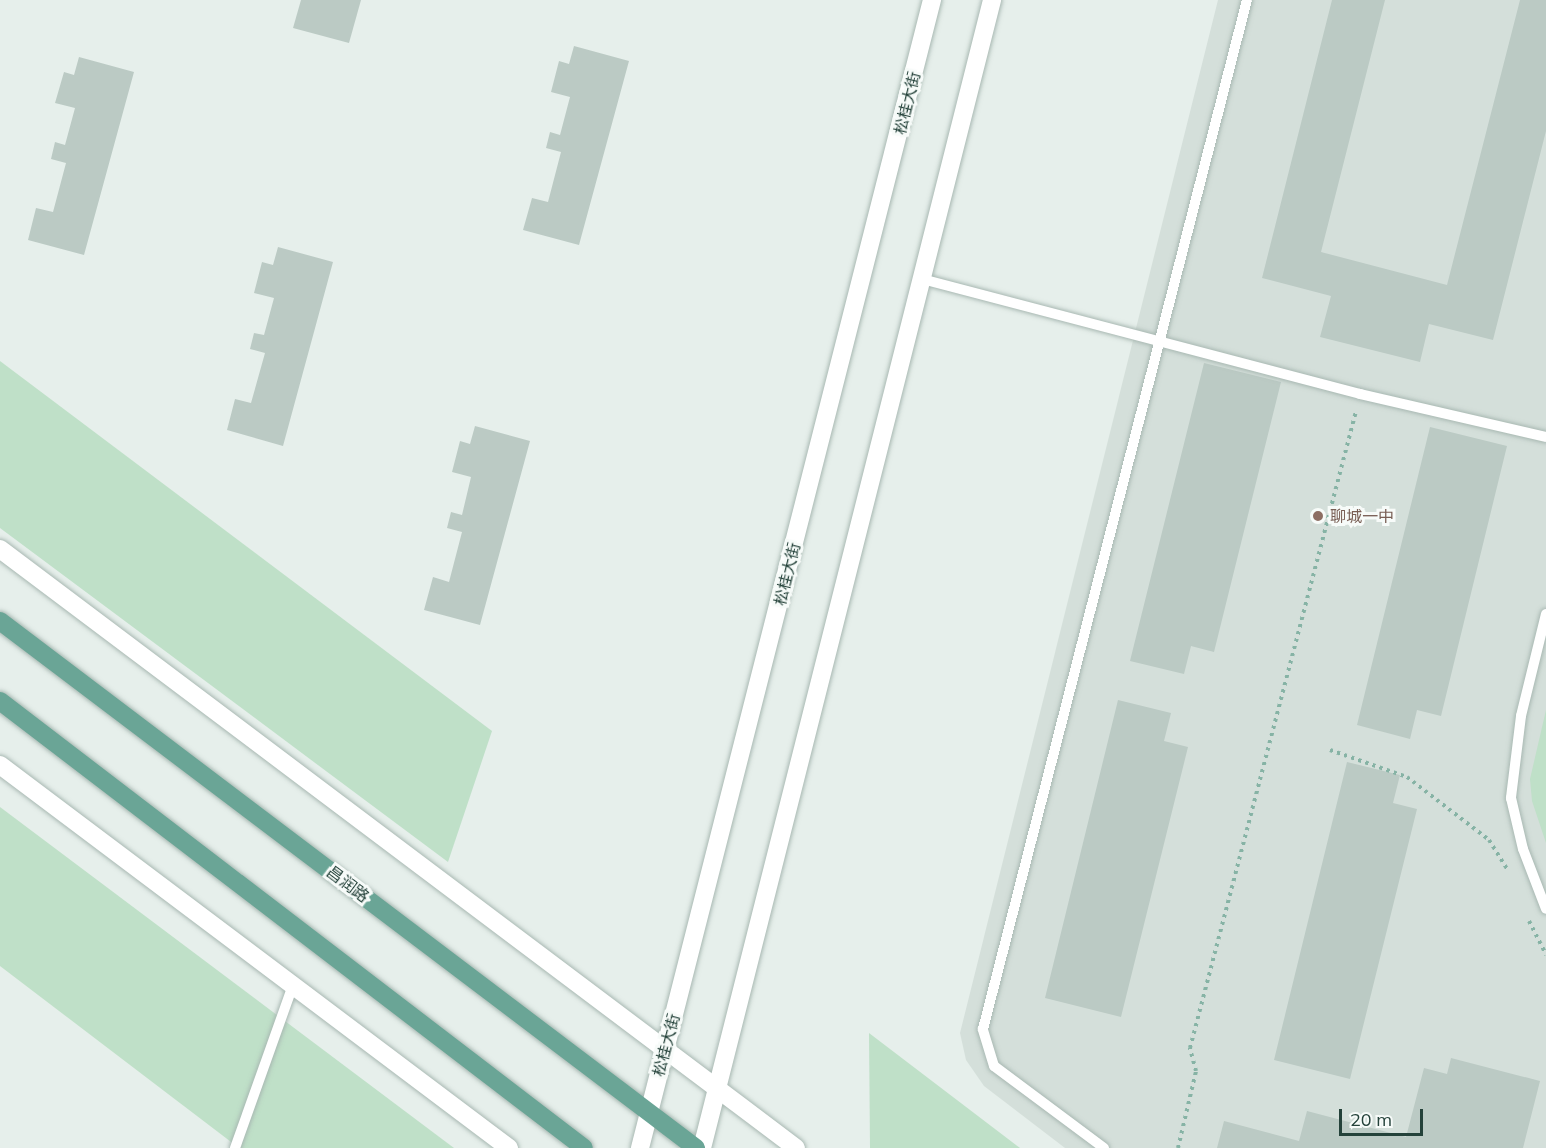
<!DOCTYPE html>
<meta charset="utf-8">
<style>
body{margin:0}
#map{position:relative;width:1546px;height:1148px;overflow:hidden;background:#e6efeb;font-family:Mulish,"Noto Sans SC",sans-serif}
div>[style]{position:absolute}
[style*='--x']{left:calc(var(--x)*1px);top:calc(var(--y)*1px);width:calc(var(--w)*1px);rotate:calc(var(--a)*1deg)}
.built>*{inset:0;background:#d4dfda}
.green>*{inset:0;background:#bfe0c8}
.building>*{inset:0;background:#bbcac4}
.path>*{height:4px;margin-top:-2px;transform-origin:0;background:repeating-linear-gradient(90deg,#86b3a5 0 3px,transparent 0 7.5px)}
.roads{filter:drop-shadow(0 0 2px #a8b8b2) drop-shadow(0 0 2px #a8b8b2)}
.service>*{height:10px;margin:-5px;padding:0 5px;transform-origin:5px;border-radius:5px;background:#fff}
.minor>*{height:18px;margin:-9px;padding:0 9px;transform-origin:9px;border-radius:9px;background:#fff}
.secondary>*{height:18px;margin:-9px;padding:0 9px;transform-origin:9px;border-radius:9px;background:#fff}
.primary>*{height:18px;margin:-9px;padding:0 9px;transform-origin:9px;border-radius:9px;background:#6aa596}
.dots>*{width:16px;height:16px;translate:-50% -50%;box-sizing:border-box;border:3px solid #f7fbf9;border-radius:50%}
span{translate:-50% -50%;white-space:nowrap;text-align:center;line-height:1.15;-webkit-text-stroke:6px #f7fbf9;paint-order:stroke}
.street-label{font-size:16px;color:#24423a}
.education-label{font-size:16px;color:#785e54}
.left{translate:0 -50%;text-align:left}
.scale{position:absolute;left:1339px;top:1109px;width:84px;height:27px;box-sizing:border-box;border:3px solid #24423a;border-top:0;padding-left:8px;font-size:18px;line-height:21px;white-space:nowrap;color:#24423a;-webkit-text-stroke:4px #f7fbf9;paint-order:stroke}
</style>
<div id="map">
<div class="built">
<i style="clip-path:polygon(1218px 0,1546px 0,1546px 1148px,1065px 1148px,984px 1086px,966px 1060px,960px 1033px)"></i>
</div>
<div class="green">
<i style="clip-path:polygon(0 361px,492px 731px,448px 862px,0 528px)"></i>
<i style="clip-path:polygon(1546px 710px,1546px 843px,1532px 801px,1530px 779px)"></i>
<i style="clip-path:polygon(0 807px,454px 1148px,239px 1148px,0 966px)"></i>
<i style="clip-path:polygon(869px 1033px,1020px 1148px,870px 1148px)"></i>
</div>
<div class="building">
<i style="clip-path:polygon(301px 0,361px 0,349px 43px,293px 28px)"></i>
<i style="clip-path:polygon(1332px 0,1385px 0,1321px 252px,1447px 285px,1520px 0,1546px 0,1546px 131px,1493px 340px,1429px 324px,1420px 362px,1320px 337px,1331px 296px,1262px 278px)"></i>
<i style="clip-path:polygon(574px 46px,629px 61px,579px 245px,523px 230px,532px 198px,548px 202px,561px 152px,546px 148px,550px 132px,560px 135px,570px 97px,551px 92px,559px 61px,569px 64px)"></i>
<i style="clip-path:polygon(79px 57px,134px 72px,84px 255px,28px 240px,36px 208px,53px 212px,66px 163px,51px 159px,55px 142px,65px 145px,75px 108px,55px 103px,64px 72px,74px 75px)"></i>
<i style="clip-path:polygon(278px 247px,333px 262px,283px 446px,227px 430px,235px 399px,251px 403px,265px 353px,250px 349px,254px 333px,264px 335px,274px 298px,254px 293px,262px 262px,273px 265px)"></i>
<i style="clip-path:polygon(1204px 363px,1281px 382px,1214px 652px,1191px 646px,1184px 674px,1130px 661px)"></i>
<i style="clip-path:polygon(475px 426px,530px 441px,480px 625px,424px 610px,433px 577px,449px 582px,462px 532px,447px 528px,451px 512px,462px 515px,471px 477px,452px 472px,460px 441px,470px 444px)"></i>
<i style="clip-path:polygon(1430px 427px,1507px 446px,1441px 716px,1417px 710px,1410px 739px,1357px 725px)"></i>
<i style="clip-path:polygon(1118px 700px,1171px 713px,1164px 741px,1188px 747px,1121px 1017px,1045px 998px)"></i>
<i style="clip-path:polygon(1347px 762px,1400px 775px,1393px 803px,1417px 809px,1350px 1079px,1274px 1060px)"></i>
<i style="clip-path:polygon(1451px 1058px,1540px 1081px,1523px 1148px,1217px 1148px,1224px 1121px,1299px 1141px,1307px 1111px,1406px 1137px,1424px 1068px,1447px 1074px)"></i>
</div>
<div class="path">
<i style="--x:1330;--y:750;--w:82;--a:19.3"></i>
<i style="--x:1407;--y:777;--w:103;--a:37.5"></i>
<i style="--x:1489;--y:840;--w:36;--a:58"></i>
<i style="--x:1529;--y:921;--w:38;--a:63"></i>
<i style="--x:1178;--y:1148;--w:79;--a:-76.8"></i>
<i style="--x:1196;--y:1071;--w:24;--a:-105"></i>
<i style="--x:1190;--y:1048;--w:658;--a:-75.39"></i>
</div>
<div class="roads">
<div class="service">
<i style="--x:922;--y:279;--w:453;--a:14.7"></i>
<i style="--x:1360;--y:394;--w:191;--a:13"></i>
<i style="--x:1546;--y:614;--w:105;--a:103.8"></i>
<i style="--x:1521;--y:716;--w:83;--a:97"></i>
<i style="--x:1511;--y:798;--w:52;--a:76.8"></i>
<i style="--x:1523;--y:849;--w:64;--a:69"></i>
<i style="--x:235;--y:1148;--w:173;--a:-70.4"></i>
<i style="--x:1104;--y:1148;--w:137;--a:-143.3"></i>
<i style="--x:994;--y:1066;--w:39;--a:-107"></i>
<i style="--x:983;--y:1029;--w:1062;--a:-75.61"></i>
</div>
<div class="minor">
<i style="--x:0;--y:549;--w:996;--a:36.96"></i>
<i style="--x:0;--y:765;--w:637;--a:36.96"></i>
</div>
<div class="secondary">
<i style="--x:640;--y:1148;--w:1185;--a:-75.73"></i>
<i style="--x:702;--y:1148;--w:1184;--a:-75.82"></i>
</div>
<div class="primary">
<i style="--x:0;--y:621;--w:873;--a:37.13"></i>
<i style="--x:0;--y:701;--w:735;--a:37.43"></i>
</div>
</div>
<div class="dots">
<i style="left:1318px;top:516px;background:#8d6e63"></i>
</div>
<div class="street-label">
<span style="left:907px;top:103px;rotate:-76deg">松桂大街</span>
<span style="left:787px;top:574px;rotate:-76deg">松桂大街</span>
<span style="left:348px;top:884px;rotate:37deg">昌润路</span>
<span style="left:666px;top:1045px;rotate:-75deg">松桂大街</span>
</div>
<div class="education-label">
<span class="left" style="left:1330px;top:516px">聊城一中</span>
</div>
<div class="scale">20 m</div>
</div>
